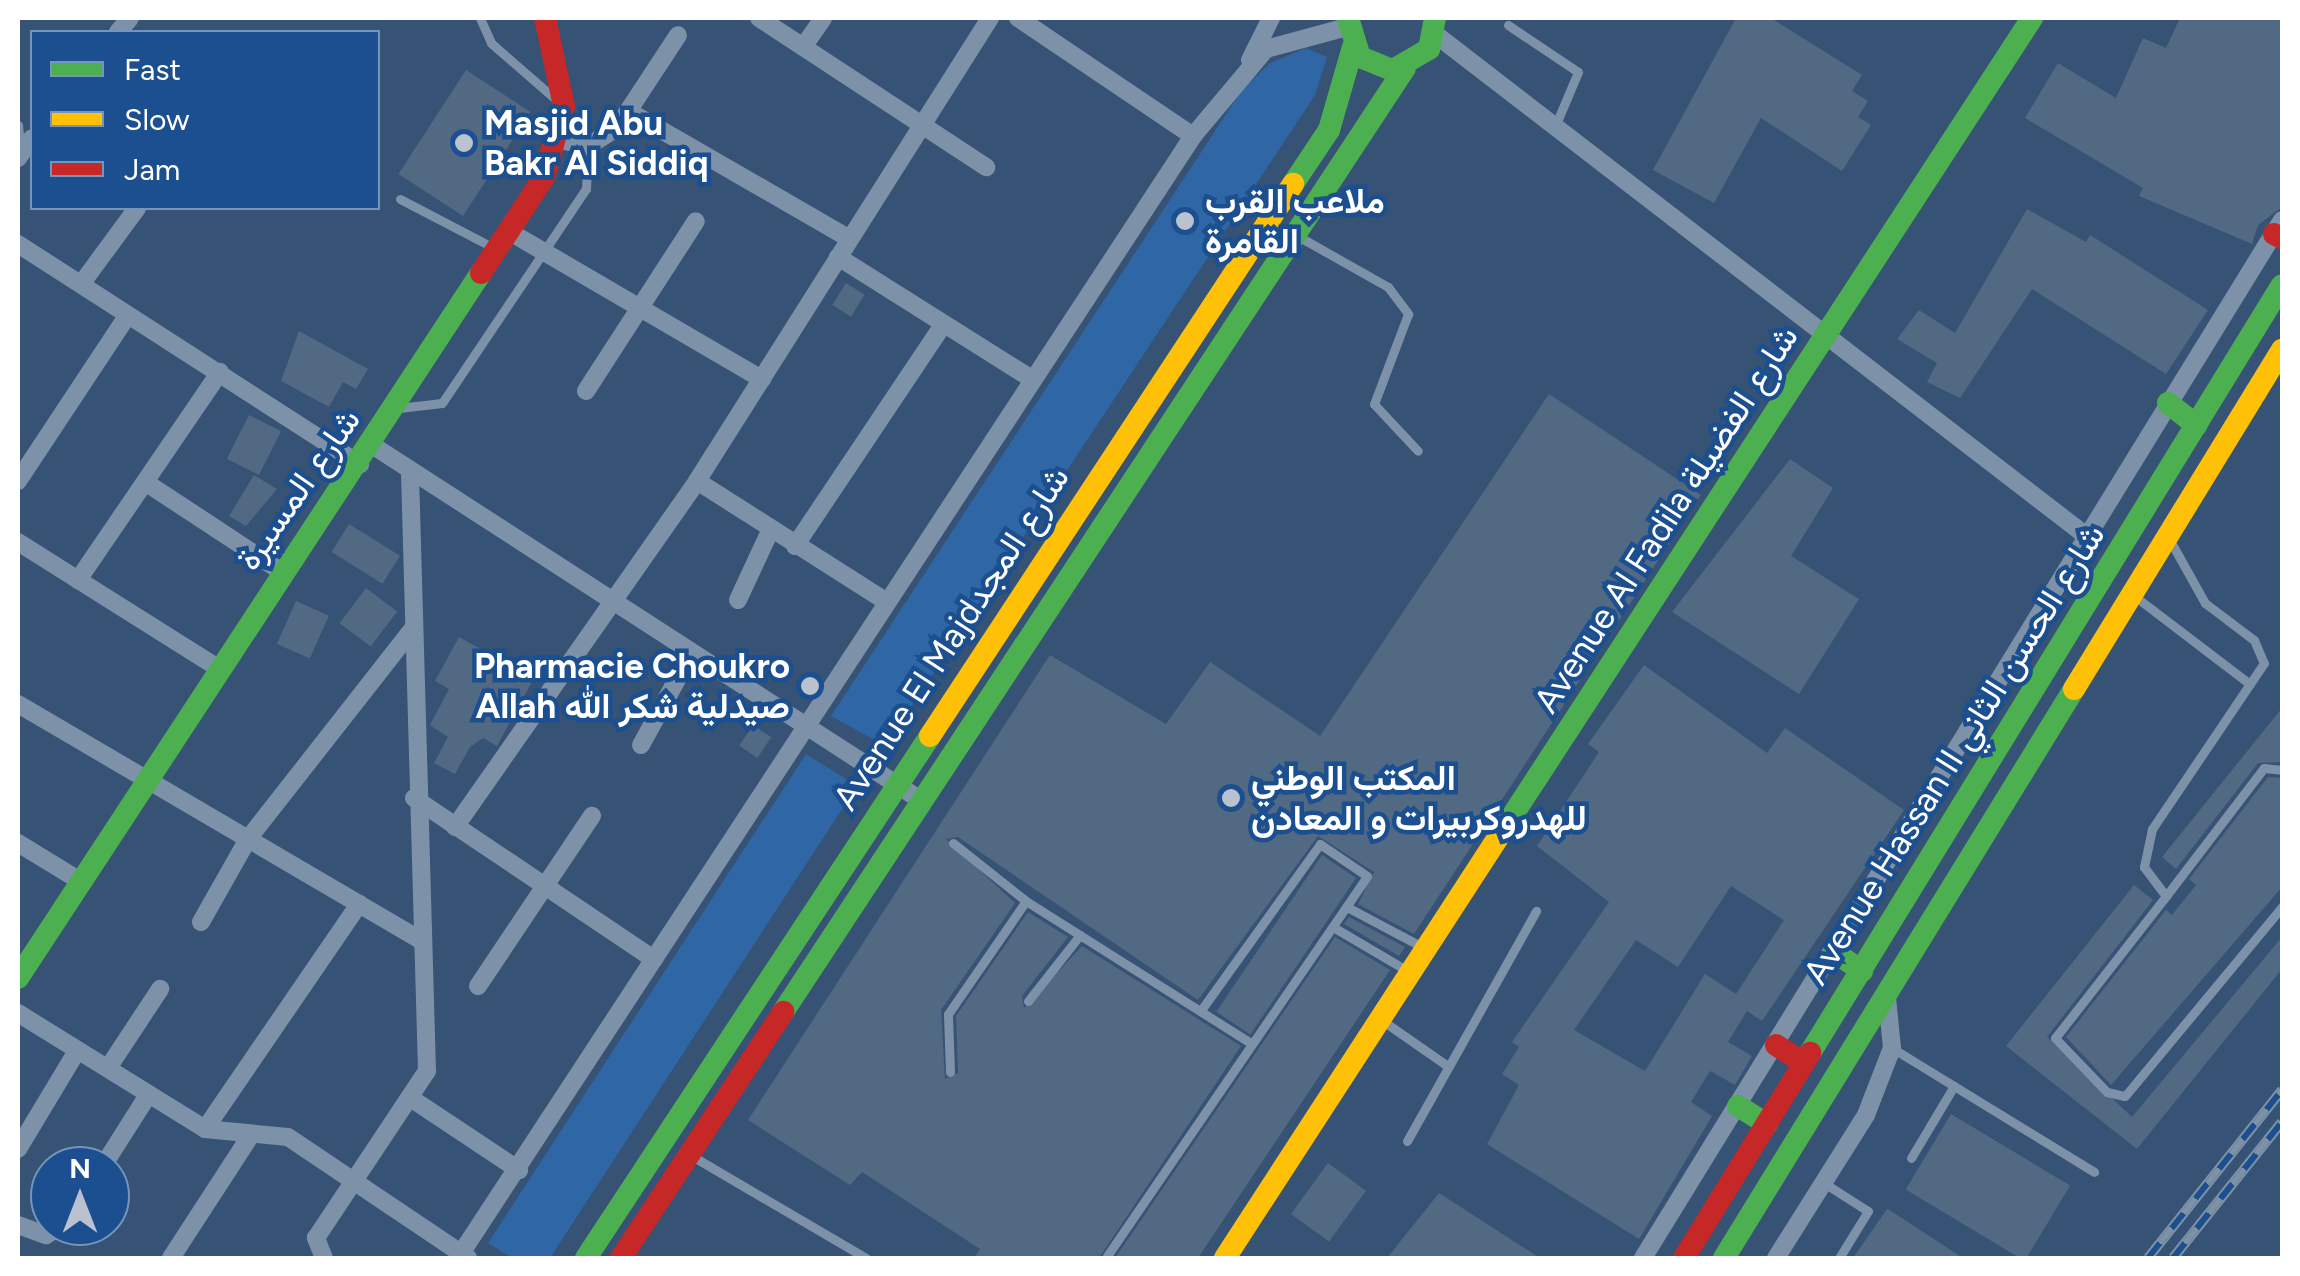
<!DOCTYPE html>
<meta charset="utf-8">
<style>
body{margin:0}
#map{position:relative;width:2300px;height:1276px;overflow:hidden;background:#365274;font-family:Figtree,Vazirmatn,sans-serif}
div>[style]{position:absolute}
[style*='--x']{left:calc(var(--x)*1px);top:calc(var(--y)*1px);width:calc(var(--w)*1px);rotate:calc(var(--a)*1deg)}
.green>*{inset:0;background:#2f66a5}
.building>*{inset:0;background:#526984;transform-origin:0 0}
.lane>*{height:9px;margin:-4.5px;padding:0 4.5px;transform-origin:4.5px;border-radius:4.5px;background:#7d92a8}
.street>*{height:18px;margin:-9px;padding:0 9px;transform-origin:9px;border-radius:9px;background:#7d92a8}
.fast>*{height:22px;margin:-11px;padding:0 11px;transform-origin:11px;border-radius:11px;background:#4caf50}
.slow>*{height:22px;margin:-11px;padding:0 11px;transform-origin:11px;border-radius:11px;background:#ffc107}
.jam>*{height:22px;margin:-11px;padding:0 11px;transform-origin:11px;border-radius:11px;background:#c62828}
.rail>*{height:10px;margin-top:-5px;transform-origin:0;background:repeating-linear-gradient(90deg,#1b4f8f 0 19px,#7e92a7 0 38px);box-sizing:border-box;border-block:2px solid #7e92a7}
.dots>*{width:28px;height:28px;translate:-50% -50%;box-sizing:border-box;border:5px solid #1b4f8f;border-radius:50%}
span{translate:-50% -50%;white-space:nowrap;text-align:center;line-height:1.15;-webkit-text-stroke:9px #1b4f8f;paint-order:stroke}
.poi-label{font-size:35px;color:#fff;font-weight:700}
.left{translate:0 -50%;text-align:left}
.right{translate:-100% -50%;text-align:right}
.street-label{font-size:35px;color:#fff}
.frame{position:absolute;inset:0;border:20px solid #fff;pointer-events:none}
.legend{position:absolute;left:30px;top:30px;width:350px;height:180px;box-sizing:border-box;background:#1b4f8f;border:2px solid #7695bc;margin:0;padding:12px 18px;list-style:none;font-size:30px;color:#fff}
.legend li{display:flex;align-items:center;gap:20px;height:50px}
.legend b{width:50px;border:2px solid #7695bc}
.north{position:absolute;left:30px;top:1146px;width:100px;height:100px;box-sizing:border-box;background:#1b4f8f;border:2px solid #7695bc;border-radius:50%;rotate:0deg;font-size:28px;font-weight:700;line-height:40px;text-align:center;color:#fff}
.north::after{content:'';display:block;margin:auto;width:35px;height:45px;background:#b9c2ce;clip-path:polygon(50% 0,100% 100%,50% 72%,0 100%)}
</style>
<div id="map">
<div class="green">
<i style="clip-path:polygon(1306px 48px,1327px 57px,1315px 95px,885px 746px,831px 716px,1242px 90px,1270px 63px)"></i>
<i style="clip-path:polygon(806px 754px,857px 786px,550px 1258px,512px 1258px,488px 1243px)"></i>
</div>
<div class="building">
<i style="clip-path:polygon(1736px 18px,1771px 18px,1862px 75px,1852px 91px,1868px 101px,1858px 117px,1871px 125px,1842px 171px,1761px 118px,1714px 203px,1653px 170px)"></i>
<i style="clip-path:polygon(2180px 18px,2282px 18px,2282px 207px,2258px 225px,2252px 244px,2139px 196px,2143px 188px,2025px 118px,2058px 63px,2116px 98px,2143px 38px,2166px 48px)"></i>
<i style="left:466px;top:70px;width:77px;height:124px;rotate:33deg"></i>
<i style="clip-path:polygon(2027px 209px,2086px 242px,2090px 235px,2208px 310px,2166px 374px,2032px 289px,1960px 398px,1927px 382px,1937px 363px,1897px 339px,1919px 310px,1955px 333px)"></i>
<i style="left:846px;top:283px;width:22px;height:26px;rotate:32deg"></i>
<i style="clip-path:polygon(299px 331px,368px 369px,356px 389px,343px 382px,329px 407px,281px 381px)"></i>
<i style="clip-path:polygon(1549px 394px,1701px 495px,1414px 934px,1358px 904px,1374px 872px,1318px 836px,1198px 1000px,958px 837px,946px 839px,1015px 903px,941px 1010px,945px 1079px,958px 1073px,956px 1016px,1028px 912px,1068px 937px,1022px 996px,1024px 1008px,1082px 946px,1241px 1046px,1099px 1258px,974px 1258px,980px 1249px,862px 1172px,850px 1185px,748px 1120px,1050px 655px,1166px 724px,1210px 662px,1320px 736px)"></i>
<i style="left:249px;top:415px;width:36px;height:49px;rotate:27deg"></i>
<i style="clip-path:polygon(1790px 459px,1833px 488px,1791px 556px,1859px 599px,1799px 694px,1672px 612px)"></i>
<i style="clip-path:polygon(254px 475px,277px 489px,246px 526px,229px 516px)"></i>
<i style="left:349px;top:524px;width:60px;height:33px;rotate:32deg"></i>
<i style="left:366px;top:588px;width:39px;height:44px;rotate:37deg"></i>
<i style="left:296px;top:601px;width:36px;height:47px;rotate:24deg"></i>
<i style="clip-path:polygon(459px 637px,534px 678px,497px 746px,483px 738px,470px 747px,455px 774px,434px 763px,448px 737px,430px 725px,449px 689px,435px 681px)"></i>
<i style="clip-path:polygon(evenodd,1644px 665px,1767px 753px,1785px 728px,1904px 810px,1762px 1021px,1747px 1011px,1728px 1042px,1752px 1056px,1735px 1085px,1710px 1071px,1691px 1102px,1712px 1116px,1639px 1239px,1487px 1144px,1519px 1085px,1502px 1074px,1519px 1047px,1512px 1042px,1609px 902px,1537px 846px,1599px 752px,1588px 744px,1644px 665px,1731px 886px,1784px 920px,1736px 994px,1705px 974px,1645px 1071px,1574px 1030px,1636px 940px,1678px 967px,1731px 886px)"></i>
<i style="clip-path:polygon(2282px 708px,2282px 762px,2258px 763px,2176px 869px,2162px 857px)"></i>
<i style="left:753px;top:725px;width:22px;height:25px;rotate:34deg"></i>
<i style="clip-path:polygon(2268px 777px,2282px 778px,2282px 887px,2111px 1085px,2066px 1037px,2166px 910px,2172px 915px,2196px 885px,2189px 879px)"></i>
<i style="left:1322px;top:855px;width:41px;height:189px;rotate:34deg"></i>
<i style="clip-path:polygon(2134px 885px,2153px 900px,2047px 1037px,2132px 1117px,2282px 937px,2282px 969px,2137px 1149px,2006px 1046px)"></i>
<i style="clip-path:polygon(1349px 917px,1405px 947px,1399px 956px,1344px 924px)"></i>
<i style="clip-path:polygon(1335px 937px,1390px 970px,1198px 1258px,1115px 1258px)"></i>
<i style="left:1951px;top:1114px;width:139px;height:88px;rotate:31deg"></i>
<i style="left:1328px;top:1163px;width:47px;height:63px;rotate:36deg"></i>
<i style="clip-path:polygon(1439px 1193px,1540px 1258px,1387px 1258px)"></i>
<i style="clip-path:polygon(1887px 1209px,1888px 1209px,1963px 1258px,1853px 1258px)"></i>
</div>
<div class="lane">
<i style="--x:480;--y:18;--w:27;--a:66"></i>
<i style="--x:491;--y:43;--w:84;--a:41.1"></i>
<i style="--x:1508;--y:25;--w:84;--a:33.9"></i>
<i style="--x:1578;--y:72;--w:56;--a:112.9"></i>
<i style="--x:18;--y:125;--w:27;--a:84"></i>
<i style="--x:400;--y:199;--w:108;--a:27.5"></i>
<i style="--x:1296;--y:235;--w:106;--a:29.5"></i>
<i style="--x:1388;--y:287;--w:34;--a:53"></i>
<i style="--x:1408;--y:314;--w:96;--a:110.7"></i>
<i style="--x:1374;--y:404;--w:64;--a:46.9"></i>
<i style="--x:399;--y:408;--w:43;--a:-6.6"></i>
<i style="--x:442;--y:403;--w:258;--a:-56.1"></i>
<i style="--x:586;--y:189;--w:43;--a:-87.3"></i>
<i style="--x:2172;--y:544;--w:68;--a:60.8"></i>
<i style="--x:2205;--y:603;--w:61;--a:37.1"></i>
<i style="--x:2254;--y:640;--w:25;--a:67"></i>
<i style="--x:2264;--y:663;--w:200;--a:124"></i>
<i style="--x:2152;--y:829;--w:39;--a:102"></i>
<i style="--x:2144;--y:867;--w:36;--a:53"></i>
<i style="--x:2166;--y:896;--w:180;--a:128"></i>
<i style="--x:2055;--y:1038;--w:75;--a:46.1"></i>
<i style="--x:2107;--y:1092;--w:18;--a:13"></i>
<i style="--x:2125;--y:1096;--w:246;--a:-50.3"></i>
<i style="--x:2137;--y:598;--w:142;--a:37.3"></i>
<i style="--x:953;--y:843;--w:93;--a:38.5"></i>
<i style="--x:1026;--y:901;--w:267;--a:32.3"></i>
<i style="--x:2166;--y:896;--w:161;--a:-52.6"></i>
<i style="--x:2264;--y:768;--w:18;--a:6"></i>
<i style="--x:1347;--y:907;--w:87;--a:28"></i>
<i style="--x:1333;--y:927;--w:87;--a:30.4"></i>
<i style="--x:1028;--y:1001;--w:84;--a:-51.8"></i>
<i style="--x:1383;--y:1021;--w:80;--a:34.9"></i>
<i style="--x:1892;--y:1048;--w:237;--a:31.5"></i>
<i style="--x:950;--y:1072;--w:58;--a:-92"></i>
<i style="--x:948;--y:1014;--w:137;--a:-55.4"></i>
<i style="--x:1407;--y:1141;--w:264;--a:-60.7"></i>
<i style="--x:692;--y:1156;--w:202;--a:30.4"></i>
<i style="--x:1911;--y:1158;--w:84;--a:-59.2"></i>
<i style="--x:1824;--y:1183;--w:52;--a:32.5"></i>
<i style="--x:1868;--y:1211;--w:55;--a:121.7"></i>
<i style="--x:1107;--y:1256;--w:460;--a:-55.6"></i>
<i style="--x:1367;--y:876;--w:57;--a:-145.8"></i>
<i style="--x:1320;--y:844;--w:204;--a:125.6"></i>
</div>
<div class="street">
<i style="--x:759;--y:18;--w:272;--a:33.3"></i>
<i style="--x:1018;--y:18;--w:211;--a:34"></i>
<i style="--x:118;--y:32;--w:18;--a:-49"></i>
<i style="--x:1435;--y:34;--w:821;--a:37.62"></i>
<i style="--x:803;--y:47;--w:35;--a:-55"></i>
<i style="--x:1250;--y:60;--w:47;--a:-63.4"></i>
<i style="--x:630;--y:112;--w:252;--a:30"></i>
<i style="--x:560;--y:140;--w:29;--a:12"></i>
<i style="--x:588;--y:146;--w:34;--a:-32"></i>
<i style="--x:617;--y:128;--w:111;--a:-56.7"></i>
<i style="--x:18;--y:158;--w:24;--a:-55"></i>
<i style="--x:510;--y:232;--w:292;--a:30.3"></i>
<i style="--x:18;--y:244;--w:407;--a:32.8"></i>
<i style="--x:838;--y:257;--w:227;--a:32.2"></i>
<i style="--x:82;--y:283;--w:93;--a:-53.7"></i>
<i style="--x:586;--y:391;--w:202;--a:-57.1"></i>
<i style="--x:372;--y:445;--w:655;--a:32.91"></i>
<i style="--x:18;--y:481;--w:199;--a:-56.5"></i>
<i style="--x:697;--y:481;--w:225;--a:32.5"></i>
<i style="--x:145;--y:482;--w:164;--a:33.3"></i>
<i style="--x:18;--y:542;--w:236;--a:32.2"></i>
<i style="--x:795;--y:546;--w:265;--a:-56.2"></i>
<i style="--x:78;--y:580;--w:252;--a:-55.7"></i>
<i style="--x:738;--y:600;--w:76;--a:-65.1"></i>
<i style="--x:18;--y:704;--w:466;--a:30.4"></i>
<i style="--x:641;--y:745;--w:104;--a:-61.2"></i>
<i style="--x:414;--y:798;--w:289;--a:33.9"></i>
<i style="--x:455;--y:827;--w:422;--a:-55"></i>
<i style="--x:697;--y:481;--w:548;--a:-57.67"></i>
<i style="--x:18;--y:843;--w:75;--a:31.4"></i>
<i style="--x:201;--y:922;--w:95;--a:-60.5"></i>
<i style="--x:248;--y:839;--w:266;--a:-51.9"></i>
<i style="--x:478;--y:986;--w:205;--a:-56.2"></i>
<i style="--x:18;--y:1013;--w:220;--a:31.8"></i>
<i style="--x:205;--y:1129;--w:83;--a:5.5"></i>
<i style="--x:288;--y:1137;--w:217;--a:33.9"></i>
<i style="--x:108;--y:1068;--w:95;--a:-56.6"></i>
<i style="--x:415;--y:1101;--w:125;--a:33.6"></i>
<i style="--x:205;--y:1129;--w:273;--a:-55.6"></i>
<i style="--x:18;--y:1149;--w:114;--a:-59"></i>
<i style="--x:103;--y:1166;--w:84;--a:-57.6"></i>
<i style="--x:18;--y:1225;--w:30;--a:20"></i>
<i style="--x:46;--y:1235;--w:17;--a:-31"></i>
<i style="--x:171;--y:1258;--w:147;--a:-57"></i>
<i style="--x:324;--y:1258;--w:22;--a:-112"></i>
<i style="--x:316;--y:1238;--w:201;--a:-56.4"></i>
<i style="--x:427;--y:1071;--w:596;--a:-91.63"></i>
<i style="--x:458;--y:1258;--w:1341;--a:-56.77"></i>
<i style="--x:1193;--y:136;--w:114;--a:-50"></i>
<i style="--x:1266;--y:49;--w:84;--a:-15.2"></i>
<i style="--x:1643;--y:1258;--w:1219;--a:-58.38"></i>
<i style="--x:1776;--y:1258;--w:169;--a:-57.8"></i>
<i style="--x:1866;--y:1115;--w:72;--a:-68.8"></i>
<i style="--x:1892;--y:1048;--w:50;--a:-95.7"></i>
</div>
<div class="fast">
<i style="--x:1348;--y:18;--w:41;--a:72.9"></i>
<i style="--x:1360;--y:57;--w:35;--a:22"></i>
<i style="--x:1393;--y:70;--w:42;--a:-30.3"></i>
<i style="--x:1429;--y:49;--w:32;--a:-79"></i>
<i style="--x:1293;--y:184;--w:65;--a:-56.3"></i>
<i style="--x:1329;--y:130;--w:86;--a:-73.9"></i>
<i style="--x:2168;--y:403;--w:36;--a:38"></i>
<i style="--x:1501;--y:833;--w:973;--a:-56.91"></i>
<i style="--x:1834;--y:952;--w:34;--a:34"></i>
<i style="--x:18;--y:978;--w:843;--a:-56.71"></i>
<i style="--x:783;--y:1012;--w:1130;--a:-56.62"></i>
<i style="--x:1810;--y:1053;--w:901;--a:-58.43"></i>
<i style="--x:1738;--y:1106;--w:34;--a:32"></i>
<i style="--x:586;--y:1258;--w:625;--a:-56.61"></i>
<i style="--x:1724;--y:1258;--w:668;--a:-58.4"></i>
</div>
<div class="slow">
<i style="--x:2074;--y:689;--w:398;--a:-58.5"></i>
<i style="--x:930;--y:736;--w:661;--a:-56.67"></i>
<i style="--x:1225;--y:1258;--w:507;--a:-57"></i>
</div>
<div class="jam">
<i style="--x:2274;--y:234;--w:9;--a:27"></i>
<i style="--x:481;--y:273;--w:115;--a:-56.7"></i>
<i style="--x:544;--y:177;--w:74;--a:-74.3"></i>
<i style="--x:564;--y:106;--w:90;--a:-102.2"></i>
<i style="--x:1776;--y:1045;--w:33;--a:33"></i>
<i style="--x:621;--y:1258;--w:295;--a:-56.6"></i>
<i style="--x:1684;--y:1258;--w:241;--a:-58.4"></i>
</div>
<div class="rail">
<i style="--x:2148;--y:1258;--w:215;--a:-51.4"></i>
<i style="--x:2173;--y:1258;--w:174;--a:-51.3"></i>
</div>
<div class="dots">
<i style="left:464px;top:143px;background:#b9c2ce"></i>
<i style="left:1185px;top:221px;background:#b9c2ce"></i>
<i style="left:810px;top:686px;background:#b9c2ce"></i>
<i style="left:1231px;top:798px;background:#b9c2ce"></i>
</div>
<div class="poi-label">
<span class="left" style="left:484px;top:143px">Masjid Abu<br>Bakr Al Siddiq</span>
<span class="left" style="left:1205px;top:221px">ملاعب القرب<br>القامرة</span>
<span class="right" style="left:790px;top:686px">Pharmacie Choukro<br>Allah صيدلية شكر الله</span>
<span class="left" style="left:1251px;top:798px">المكتب الوطني<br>للهدروكربيرات و المعادن</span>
</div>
<div class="street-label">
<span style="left:298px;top:489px;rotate:-55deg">شارع المسيرة</span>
<span style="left:1666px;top:519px;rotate:-57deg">Avenue Al Fadila شارع الفضيلة</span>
<span style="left:951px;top:638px;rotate:-57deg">Avenue El Majdشارع المجد</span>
<span style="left:1954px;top:754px;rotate:-58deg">Avenue Hassan II شارع الحسن الثاني</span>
</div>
<div class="frame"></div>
<ul class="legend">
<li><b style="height:12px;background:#4caf50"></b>Fast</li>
<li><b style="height:12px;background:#ffc107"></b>Slow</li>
<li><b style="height:12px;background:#c62828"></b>Jam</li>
</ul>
<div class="north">N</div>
</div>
